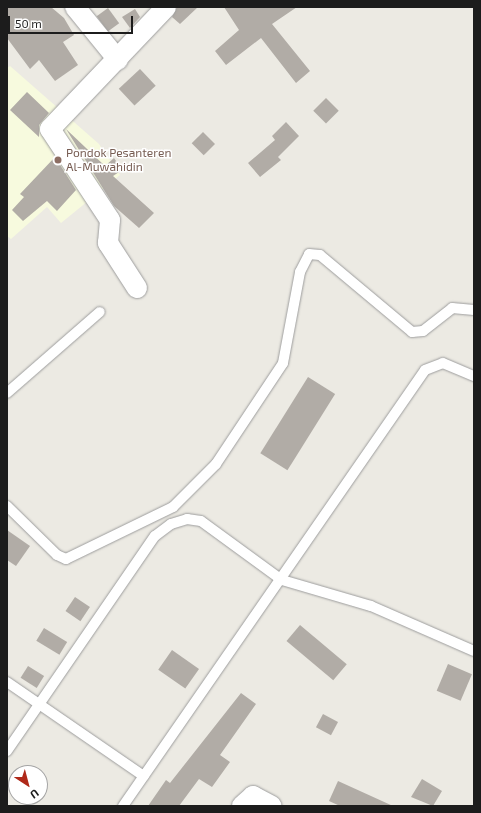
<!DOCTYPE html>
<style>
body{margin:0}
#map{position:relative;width:481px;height:813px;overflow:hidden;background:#eceae3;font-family:"Exo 2",sans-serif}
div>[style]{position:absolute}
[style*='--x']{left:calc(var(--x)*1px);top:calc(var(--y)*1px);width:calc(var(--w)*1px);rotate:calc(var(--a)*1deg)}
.education>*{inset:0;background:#f7fade}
.building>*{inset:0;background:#b1aca6;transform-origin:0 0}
.roads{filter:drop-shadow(0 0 1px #9d9d9d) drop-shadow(0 0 1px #9d9d9d)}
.service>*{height:10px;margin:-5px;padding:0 5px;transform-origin:5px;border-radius:5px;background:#fff}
.minor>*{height:20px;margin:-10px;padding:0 10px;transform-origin:10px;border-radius:10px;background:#fff}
.dots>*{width:11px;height:11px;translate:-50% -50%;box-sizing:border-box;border:2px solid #fff;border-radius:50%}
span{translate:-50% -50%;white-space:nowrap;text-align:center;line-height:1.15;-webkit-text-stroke:3px #fff;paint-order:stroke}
.education-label{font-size:12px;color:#785e54}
.left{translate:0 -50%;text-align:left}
.frame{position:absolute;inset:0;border:8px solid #1c1c1c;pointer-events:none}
.north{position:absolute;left:8px;top:765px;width:40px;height:40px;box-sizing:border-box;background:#fff;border:1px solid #a4a4a4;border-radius:50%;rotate:144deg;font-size:11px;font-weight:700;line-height:16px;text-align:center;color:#1c1c1c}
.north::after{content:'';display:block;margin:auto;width:14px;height:18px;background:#af2919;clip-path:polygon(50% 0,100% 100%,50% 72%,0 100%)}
.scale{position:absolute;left:8px;top:16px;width:125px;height:18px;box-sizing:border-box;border:2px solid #1c1c1c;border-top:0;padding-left:5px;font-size:12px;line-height:14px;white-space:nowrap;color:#1c1c1c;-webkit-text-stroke:3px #fff;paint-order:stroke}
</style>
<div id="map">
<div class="education">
<i style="clip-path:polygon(10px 66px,99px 144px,120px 175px,61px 223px,47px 207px,11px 239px,7px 236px,7px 68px)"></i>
</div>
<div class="building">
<i style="clip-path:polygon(7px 7px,51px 7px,64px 18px,74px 35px,63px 42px,78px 65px,55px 81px,39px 60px,30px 69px,7px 38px)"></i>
<i style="clip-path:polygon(177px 7px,198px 7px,180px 24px,172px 17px)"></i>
<i style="clip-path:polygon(224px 7px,297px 7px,272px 24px,310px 71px,296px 83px,261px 38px,226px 65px,215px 51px,239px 30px)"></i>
<i style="left:108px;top:8px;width:19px;height:14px;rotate:54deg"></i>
<i style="clip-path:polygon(135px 9px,140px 17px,130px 28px,122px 17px)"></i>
<i style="left:140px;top:69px;width:23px;height:29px;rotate:47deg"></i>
<i style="clip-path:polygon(27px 92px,49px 113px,39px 125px,39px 137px,10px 110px)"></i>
<i style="left:326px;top:98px;width:18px;height:18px;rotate:45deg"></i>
<i style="clip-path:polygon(286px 122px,299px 136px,278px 157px,281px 160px,260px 177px,248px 163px,275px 140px,272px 136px)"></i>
<i style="clip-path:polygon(66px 129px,105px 166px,114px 158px,122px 170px,113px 176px,154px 213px,139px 228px,114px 206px)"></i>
<i style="left:203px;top:132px;width:17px;height:16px;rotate:45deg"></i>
<i style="clip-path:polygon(55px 157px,76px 190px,57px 211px,47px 201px,23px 221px,12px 210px,24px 197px,20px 194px)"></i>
<i style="left:308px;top:377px;width:32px;height:90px;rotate:32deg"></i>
<i style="clip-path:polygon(7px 530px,30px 546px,16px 566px,7px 560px)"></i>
<i style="left:75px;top:597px;width:18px;height:17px;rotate:34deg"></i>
<i style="left:300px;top:625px;width:61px;height:21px;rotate:40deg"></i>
<i style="left:44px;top:628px;width:27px;height:15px;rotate:31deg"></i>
<i style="left:172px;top:650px;width:33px;height:24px;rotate:35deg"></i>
<i style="left:448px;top:664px;width:26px;height:29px;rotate:23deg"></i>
<i style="left:28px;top:666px;width:19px;height:14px;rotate:32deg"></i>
<i style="clip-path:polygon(241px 693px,256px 704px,220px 755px,230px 762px,212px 787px,199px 779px,179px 806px,148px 806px,166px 780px,170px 783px)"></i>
<i style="left:323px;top:714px;width:17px;height:15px;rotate:28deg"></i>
<i style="clip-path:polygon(422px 779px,442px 791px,433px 806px,411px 797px)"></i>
<i style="clip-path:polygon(338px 781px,393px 806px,340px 806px,329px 801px)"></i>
</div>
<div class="roads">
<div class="service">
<i style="--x:7;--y:393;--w:123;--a:-41.1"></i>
<i style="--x:7;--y:506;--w:70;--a:44.4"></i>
<i style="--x:57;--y:555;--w:10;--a:24"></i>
<i style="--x:66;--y:559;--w:119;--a:-25.9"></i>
<i style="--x:173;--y:507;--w:61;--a:-45"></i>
<i style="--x:216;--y:464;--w:121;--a:-56.4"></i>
<i style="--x:283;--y:363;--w:93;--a:-79.4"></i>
<i style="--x:300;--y:272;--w:20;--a:-63"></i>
<i style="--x:309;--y:254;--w:11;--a:5"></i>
<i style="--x:320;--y:255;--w:120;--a:39.9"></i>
<i style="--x:412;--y:332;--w:11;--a:-5"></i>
<i style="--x:423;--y:331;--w:37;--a:-38"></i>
<i style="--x:452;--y:308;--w:22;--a:5"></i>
<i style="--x:7;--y:682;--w:166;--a:34.5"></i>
<i style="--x:7;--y:751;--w:261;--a:-55.5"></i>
<i style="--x:155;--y:536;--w:20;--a:-37"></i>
<i style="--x:171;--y:524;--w:17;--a:-17"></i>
<i style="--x:187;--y:519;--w:14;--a:8"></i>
<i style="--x:201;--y:521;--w:100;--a:36.1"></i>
<i style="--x:282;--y:580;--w:93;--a:16.3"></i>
<i style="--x:371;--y:606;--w:112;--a:23.6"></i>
<i style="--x:123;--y:806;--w:530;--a:-55.29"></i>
<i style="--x:425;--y:370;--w:19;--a:-21"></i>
<i style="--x:443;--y:363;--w:34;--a:23"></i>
</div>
<div class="minor">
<i style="--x:75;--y:7;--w:68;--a:50.9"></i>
<i style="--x:137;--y:288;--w:54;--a:-122.8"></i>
<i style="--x:108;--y:243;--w:23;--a:-85"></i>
<i style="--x:110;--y:220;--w:109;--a:-123.4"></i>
<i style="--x:50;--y:129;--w:168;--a:-46.4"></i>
<i style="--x:242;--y:806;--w:15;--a:-42"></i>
<i style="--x:253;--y:796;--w:21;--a:28"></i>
</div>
</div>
<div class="dots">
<i style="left:58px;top:160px;background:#8d6e63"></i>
</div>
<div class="education-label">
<span class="left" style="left:66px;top:160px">Pondok Pesanteren<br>Al-Muwahidin</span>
</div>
<div class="frame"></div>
<div class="north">U</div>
<div class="scale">50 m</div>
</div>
